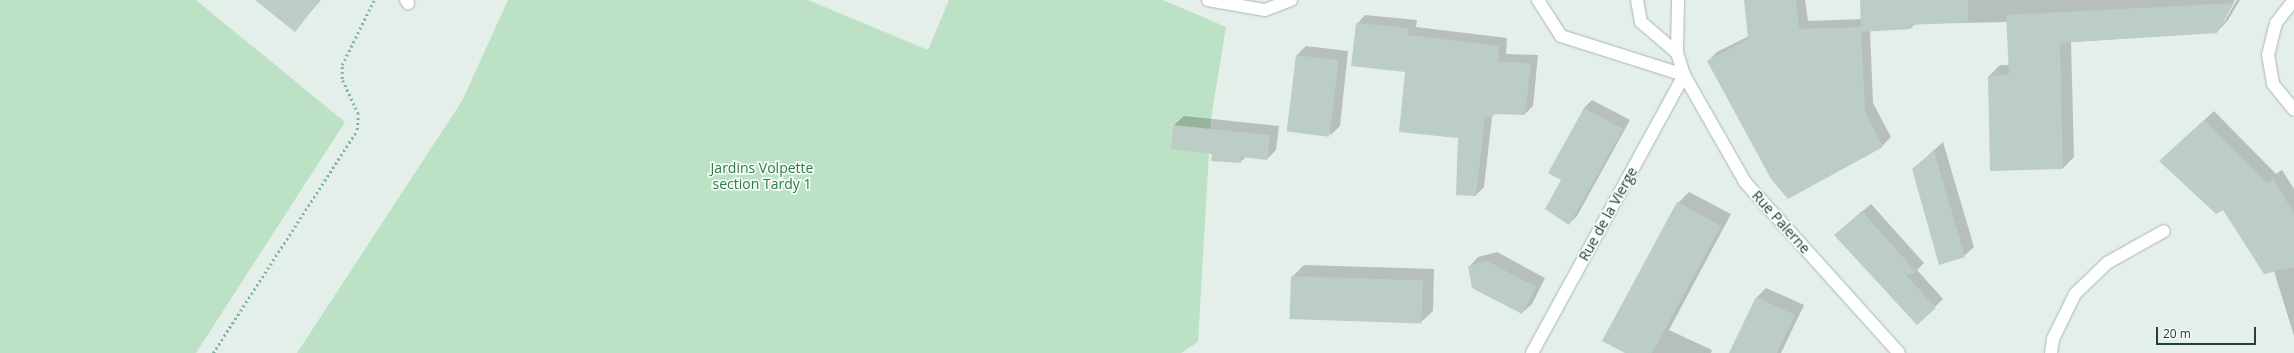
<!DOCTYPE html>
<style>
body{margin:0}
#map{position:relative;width:2294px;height:353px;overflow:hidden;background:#e5efea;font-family:"Open Sans",sans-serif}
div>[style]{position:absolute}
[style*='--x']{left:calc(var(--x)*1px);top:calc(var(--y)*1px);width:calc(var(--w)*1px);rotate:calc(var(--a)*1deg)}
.green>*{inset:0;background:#bce1c5}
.shadow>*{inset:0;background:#0003}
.building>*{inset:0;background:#bccdc6;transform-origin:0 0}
.path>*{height:2.5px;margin-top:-1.25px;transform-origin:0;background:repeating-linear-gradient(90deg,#83b4a3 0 2px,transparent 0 5px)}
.roads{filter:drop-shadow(0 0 1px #a7b8b1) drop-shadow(0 0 1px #a7b8b1)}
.minor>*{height:12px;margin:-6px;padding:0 6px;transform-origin:6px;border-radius:6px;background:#fff}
span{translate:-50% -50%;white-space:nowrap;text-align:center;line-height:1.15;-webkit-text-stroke:3.5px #f6fbf8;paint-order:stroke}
.park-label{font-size:14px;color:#297c47}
.street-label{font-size:14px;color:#224239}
.scale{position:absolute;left:2156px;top:327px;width:100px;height:18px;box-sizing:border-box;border:2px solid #224239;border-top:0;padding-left:5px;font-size:12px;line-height:14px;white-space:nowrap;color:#224239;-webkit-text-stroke:3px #f6fbf8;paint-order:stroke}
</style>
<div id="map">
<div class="green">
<i style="clip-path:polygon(0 0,196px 0,345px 122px,196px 353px,0 353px)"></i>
<i style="clip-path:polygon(508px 0,808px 0,928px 50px,949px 0,1163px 0,1226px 27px,1211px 119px,1198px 342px,1181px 353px,297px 353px,462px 101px)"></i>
</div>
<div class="shadow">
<i style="clip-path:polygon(257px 0,321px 0,294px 31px)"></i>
<i style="clip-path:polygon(1745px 0,1805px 0,1808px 21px,1862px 19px,1861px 0,2235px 0,2222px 22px,2224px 22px,2237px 0,2240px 0,2228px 20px,2217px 32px,2071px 42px,2074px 157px,2063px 168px,1989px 76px,2000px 65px,2010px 65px,2007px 22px,1915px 24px,1911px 28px,1870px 31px,1873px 103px,1891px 137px,1882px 146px,1708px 61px,1717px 52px,1749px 36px)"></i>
<i style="clip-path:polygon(1365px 15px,1417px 20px,1416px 27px,1507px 38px,1506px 54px,1538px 55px,1533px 106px,1525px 114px,1496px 113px,1492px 117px,1484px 187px,1476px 195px,1457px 194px,1459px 137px,1406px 71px,1357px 24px)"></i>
<i style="clip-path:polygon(1306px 46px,1348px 51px,1340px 126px,1331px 135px,1296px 56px)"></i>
<i style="clip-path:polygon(1592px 100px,1630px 120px,1577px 216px,1569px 224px,1563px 180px,1584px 108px)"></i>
<i style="clip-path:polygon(2214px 111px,2276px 174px,2282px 170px,2294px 189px,2294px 336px,2274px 271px,2224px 208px,2170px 152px)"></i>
<i style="clip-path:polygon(1184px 116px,1279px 126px,1276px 150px,1267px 159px,1246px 157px,1240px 162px,1213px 153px,1174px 125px)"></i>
<i style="clip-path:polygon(1943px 142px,1974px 247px,1964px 256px,1913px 169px)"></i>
<i style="clip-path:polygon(1689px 192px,1731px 214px,1669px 330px,1712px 350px,1711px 353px,1627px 353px,1678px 203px)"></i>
<i style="clip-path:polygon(1871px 204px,1924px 263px,1917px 270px,1943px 299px,1917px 324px,1844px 227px)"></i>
<i style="clip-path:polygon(1497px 252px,1545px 278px,1532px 304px,1522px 313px,1469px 267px,1478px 257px)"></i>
<i style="clip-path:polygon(1304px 265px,1434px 269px,1433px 311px,1421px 322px,1292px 277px)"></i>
<i style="clip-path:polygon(1766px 288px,1804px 305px,1781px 353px,1730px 353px,1756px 298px)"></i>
</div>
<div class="building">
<i style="clip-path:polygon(255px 0,320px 0,295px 32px)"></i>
<i style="clip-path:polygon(1744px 0,1796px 0,1799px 29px,1861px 27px,1865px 112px,1883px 147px,1788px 199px,1771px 179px,1707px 61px,1748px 39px)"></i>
<i style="clip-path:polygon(1860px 0,1968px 0,1968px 22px,1910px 25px,1911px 29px,1861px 32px)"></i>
<i style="clip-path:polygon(2234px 3px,2217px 33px,2060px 43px,2063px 169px,1990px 171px,1988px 76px,2009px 75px,2006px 15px)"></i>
<i style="clip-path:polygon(1356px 23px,1409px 28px,1408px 35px,1499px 46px,1498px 62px,1531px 63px,1525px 115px,1493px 114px,1492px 118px,1485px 117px,1476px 196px,1456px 195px,1458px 138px,1399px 132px,1405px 72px,1351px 66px)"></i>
<i style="left:1296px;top:55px;width:43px;height:77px;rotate:7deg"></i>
<i style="clip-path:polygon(1584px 108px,1623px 129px,1569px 225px,1545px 209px,1561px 180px,1548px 173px)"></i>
<i style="clip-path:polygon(2204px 120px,2267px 183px,2273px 179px,2294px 213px,2294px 267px,2264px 274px,2223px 210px,2216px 214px,2159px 161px)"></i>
<i style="clip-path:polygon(1173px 125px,1270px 135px,1267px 160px,1241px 157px,1241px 163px,1211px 161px,1212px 154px,1171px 149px)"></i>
<i style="clip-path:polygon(1934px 151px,1965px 257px,1939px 265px,1912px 169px)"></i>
<i style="clip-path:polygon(1677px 202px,1721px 226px,1652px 353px,1625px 353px,1602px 341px)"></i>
<i style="clip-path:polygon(1862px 211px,1916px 272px,1906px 275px,1936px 308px,1917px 325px,1834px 235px)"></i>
<i style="clip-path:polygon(1487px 261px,1536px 287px,1522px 314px,1472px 288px,1468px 266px)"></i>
<i style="left:1291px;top:276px;width:132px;height:43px;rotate:2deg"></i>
<i style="clip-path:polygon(1756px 297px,1795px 315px,1777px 353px,1729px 353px)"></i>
</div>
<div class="path">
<i style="--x:213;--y:353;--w:265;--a:-57.1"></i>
<i style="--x:357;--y:130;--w:16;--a:-86"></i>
<i style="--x:358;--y:114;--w:38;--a:-115"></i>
<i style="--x:342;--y:79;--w:14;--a:-90"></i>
<i style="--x:342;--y:65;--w:72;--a:-63.8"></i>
</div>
<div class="roads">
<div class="minor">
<i style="--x:406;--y:0;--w:4;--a:56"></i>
<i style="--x:1208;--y:0;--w:58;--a:10"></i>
<i style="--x:1265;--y:10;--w:28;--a:-21"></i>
<i style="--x:1538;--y:0;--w:43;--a:57.4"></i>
<i style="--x:1561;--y:36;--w:129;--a:17.6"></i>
<i style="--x:1637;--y:0;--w:22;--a:80"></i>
<i style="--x:1641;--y:22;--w:48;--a:40.7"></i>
<i style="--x:1678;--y:0;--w:53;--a:91.1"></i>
<i style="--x:1677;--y:53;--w:23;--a:72"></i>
<i style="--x:1684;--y:75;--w:123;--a:60.3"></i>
<i style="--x:1745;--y:182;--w:230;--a:48"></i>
<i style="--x:2294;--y:0;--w:29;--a:128"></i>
<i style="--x:2276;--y:23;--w:33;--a:104"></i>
<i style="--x:2268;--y:55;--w:29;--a:80"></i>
<i style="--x:2273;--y:84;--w:33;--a:51"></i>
<i style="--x:1532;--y:353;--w:317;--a:-61.3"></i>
<i style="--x:2051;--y:353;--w:14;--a:-82"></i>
<i style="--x:2053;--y:339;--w:50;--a:-63.9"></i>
<i style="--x:2075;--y:294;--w:45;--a:-44.1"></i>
<i style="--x:2107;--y:263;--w:65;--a:-29.3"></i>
</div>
</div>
<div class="park-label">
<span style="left:762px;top:176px">Jardins Volpette<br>section Tardy 1</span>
</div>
<div class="street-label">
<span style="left:1608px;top:214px;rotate:-61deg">Rue de la Vierge</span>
<span style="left:1781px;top:222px;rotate:48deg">Rue Palerne</span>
</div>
<div class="scale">20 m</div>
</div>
